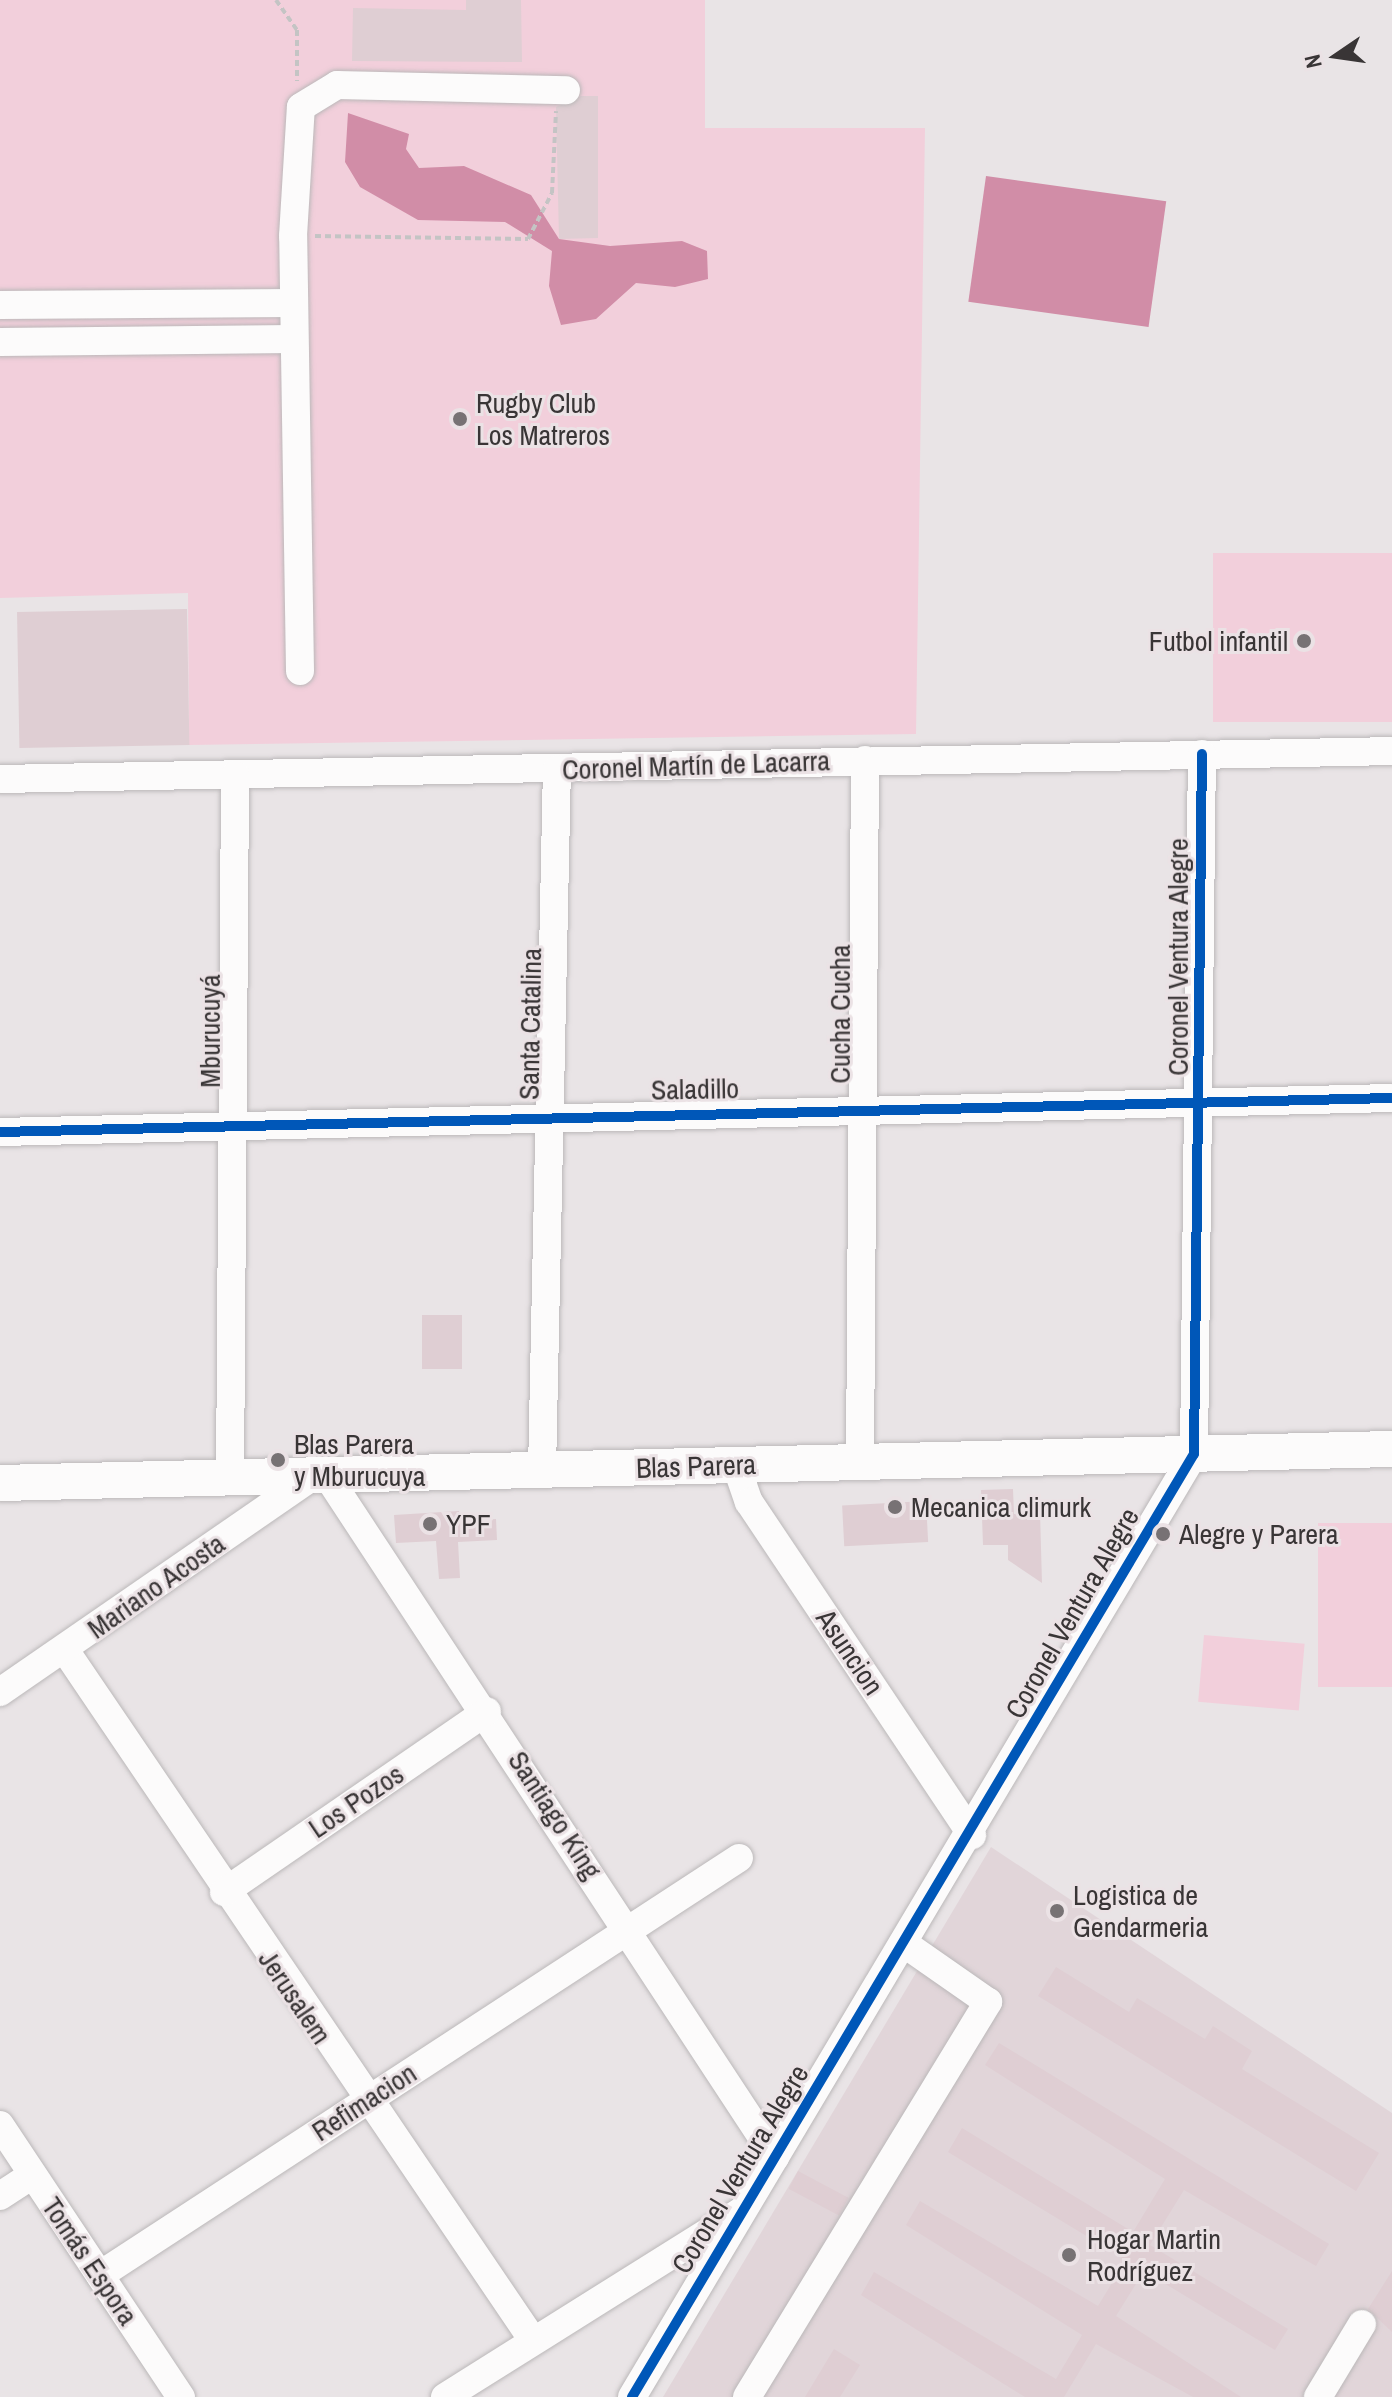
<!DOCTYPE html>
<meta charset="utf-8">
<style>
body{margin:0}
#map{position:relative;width:1392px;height:2397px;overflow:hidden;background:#e9e4e6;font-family:"Archivo Narrow",sans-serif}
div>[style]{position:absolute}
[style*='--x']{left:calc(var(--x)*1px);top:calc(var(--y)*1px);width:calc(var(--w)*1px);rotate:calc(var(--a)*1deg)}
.built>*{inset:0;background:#e1d5d9}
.green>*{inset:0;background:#f2cfdb;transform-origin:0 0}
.water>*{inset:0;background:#d18da7;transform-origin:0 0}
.building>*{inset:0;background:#dfced3;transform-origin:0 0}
.path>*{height:4px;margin-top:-2px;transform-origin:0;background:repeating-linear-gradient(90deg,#c4c4c4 0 6px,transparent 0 10px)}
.roads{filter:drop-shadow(0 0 2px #bbb8b9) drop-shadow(0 0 2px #bbb8b9)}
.minor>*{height:28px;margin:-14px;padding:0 14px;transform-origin:14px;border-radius:14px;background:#fcfbfb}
.major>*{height:36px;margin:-18px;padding:0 18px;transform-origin:18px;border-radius:18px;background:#fcfbfb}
.cycleway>*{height:10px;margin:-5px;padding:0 5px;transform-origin:5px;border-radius:5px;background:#0057b8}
.dots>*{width:22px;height:22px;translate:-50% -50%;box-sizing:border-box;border:4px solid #ebe2e5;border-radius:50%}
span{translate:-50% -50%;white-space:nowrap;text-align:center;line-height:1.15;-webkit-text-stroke:6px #ebe2e5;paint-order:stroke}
.poi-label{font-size:28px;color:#393536}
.left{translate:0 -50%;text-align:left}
.right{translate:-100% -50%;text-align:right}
.street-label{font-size:28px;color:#393536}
.north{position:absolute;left:1296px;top:16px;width:80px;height:80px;-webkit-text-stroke:6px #ebe2e5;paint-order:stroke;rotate:257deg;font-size:22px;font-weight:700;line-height:32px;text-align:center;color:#393536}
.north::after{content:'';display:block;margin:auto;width:28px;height:36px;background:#393536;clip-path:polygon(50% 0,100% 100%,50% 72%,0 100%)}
</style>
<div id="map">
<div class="built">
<i style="clip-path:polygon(991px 1847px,1392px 2113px,1392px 2397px,663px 2397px)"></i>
</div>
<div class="green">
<i style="clip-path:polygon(0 0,705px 0,705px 128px,925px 128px,916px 734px,189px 745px,188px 593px,0 598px)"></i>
<i style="left:1392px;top:553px;width:169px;height:179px;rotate:90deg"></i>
<i style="left:1392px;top:1523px;width:164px;height:74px;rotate:90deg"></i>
<i style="left:1204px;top:1635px;width:101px;height:67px;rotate:5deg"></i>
</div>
<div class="water">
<i style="clip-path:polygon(348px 113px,409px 134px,406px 149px,419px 168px,464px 166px,531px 195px,559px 239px,610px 246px,682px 241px,707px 251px,708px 279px,675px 287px,636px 283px,596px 319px,561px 325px,549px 286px,552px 251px,505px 222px,418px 220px,360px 187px,345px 162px)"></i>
<i style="left:986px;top:176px;width:182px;height:127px;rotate:8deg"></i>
</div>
<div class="building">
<i style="clip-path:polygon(466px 0,521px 0,522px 62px,352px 61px,353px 8px,466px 10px)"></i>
<i style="clip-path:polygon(581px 96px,598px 96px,598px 238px,559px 239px,556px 107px)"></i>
<i style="left:187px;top:609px;width:136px;height:170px;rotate:89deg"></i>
<i style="left:422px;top:1315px;width:40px;height:54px"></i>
<i style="clip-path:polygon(1013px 1489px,1014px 1514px,1040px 1512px,1042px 1583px,1008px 1560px,1008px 1545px,983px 1545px,981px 1490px)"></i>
<i style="left:926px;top:1501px;width:41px;height:84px;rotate:87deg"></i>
<i style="clip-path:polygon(459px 1511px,459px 1521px,496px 1519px,497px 1540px,458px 1542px,460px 1578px,439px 1579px,436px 1541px,396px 1543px,394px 1515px)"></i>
<i style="clip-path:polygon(1056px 1967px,1129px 2012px,1137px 1998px,1205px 2039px,1213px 2026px,1252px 2051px,1242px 2069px,1379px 2153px,1356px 2191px,1038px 1996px)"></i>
<i style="clip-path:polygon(999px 2043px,1329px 2244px,1316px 2266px,1184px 2190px,1150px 2245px,1288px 2329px,1275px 2350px,1144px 2271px,1116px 2316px,1241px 2397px,1193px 2397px,1096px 2344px,1064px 2397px,1025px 2397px,861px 2295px,874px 2272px,1056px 2379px,1082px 2335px,906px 2225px,920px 2201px,1098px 2306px,1126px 2260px,948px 2152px,962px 2128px,1133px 2232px,1165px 2179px,985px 2065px)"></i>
<i style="left:798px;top:2171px;width:57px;height:20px;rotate:28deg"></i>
<i style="clip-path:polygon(1392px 2271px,1392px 2332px,1368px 2309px)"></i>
<i style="clip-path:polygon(834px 2349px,860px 2365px,840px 2397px,805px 2397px)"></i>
</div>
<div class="path">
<i style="--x:276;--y:0;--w:37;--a:55"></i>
<i style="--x:297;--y:30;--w:51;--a:90"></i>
<i style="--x:315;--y:236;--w:213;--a:0.8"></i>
<i style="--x:528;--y:239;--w:52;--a:-62.4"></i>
<i style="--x:552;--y:193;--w:82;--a:-87.2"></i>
</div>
<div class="roads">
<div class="minor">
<i style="--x:0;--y:305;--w:293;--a:-0.4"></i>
<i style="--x:0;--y:342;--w:293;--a:-0.6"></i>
<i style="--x:300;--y:671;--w:435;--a:-90.9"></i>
<i style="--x:293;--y:236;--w:129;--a:-86.5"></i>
<i style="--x:301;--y:107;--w:42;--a:-31.4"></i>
<i style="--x:337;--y:85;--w:229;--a:1.3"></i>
<i style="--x:0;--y:779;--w:1392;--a:-1.15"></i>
<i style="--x:0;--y:1132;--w:1392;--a:-1.4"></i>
<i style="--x:860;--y:1461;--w:701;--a:-89.59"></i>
<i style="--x:736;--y:1465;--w:39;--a:71"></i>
<i style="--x:749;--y:1502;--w:401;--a:56.2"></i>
<i style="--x:542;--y:1471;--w:702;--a:-88.78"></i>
<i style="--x:328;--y:1477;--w:814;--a:56.68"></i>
<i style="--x:230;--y:1480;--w:705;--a:-89.59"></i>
<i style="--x:65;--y:1650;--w:832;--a:55.87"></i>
<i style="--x:0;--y:1692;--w:377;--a:-34.6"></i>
<i style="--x:224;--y:1892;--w:319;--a:-34.5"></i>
<i style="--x:0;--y:2125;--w:327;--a:56.4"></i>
<i style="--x:0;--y:2196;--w:38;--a:-33"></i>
<i style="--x:100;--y:2275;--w:763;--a:-33.13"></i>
<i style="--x:445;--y:2397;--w:350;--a:-32.1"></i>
<i style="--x:632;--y:2397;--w:1098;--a:-59.21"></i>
<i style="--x:1194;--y:1454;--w:700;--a:-89.35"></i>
<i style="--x:747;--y:2397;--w:463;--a:-58.6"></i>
<i style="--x:988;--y:2002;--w:101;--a:-145.1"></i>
<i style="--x:1318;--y:2397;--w:85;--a:-58.9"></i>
</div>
<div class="major">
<i style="--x:0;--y:1483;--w:1392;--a:-1.4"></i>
</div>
</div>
<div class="cycleway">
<i style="--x:0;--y:1132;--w:1392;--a:-1.4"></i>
<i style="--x:632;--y:2397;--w:1098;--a:-59.21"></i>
<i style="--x:1194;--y:1454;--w:700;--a:-89.35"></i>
</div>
<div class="dots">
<i style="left:460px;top:419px;background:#777274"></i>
<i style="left:1304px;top:641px;background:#777274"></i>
<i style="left:278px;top:1460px;background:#777274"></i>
<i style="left:895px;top:1507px;background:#777274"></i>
<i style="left:430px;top:1524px;background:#777274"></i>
<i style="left:1163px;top:1534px;background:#777274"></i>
<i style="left:1057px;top:1911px;background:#777274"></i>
<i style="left:1069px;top:2255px;background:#777274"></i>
</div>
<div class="poi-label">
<span class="left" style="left:476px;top:419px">Rugby Club<br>Los Matreros</span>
<span class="right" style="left:1288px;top:641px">Futbol infantil</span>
<span class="left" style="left:294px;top:1460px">Blas Parera<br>y Mburucuya</span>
<span class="left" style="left:911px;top:1507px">Mecanica climurk</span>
<span class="left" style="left:446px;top:1524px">YPF</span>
<span class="left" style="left:1179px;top:1534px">Alegre y Parera</span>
<span class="left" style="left:1073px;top:1911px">Logistica de<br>Gendarmeria</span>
<span class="left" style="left:1087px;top:2255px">Hogar Martin<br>Rodríguez</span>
</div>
<div class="street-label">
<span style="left:696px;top:765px;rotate:-2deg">Coronel Martín de Lacarra</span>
<span style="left:1178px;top:957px;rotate:-90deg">Coronel Ventura Alegre</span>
<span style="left:840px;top:1014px;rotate:-90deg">Cucha Cucha</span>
<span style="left:530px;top:1024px;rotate:-89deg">Santa Catalina</span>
<span style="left:210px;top:1031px;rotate:-90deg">Mburucuyá</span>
<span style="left:695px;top:1089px;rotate:-1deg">Saladillo</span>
<span style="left:696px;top:1466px;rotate:-2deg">Blas Parera</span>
<span style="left:156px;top:1586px;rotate:-35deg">Mariano Acosta</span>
<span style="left:1072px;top:1613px;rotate:-60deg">Coronel Ventura Alegre</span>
<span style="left:850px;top:1652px;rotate:56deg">Asuncion</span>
<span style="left:356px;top:1801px;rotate:-34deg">Los Pozos</span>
<span style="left:555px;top:1815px;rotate:57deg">Santiago King</span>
<span style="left:295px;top:1997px;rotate:56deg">Jerusalem</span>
<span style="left:364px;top:2102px;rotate:-33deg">Refimacion</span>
<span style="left:740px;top:2169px;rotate:-59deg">Coronel Ventura Alegre</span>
<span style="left:90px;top:2261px;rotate:56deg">Tomás Espora</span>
</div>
<div class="north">N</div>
</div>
